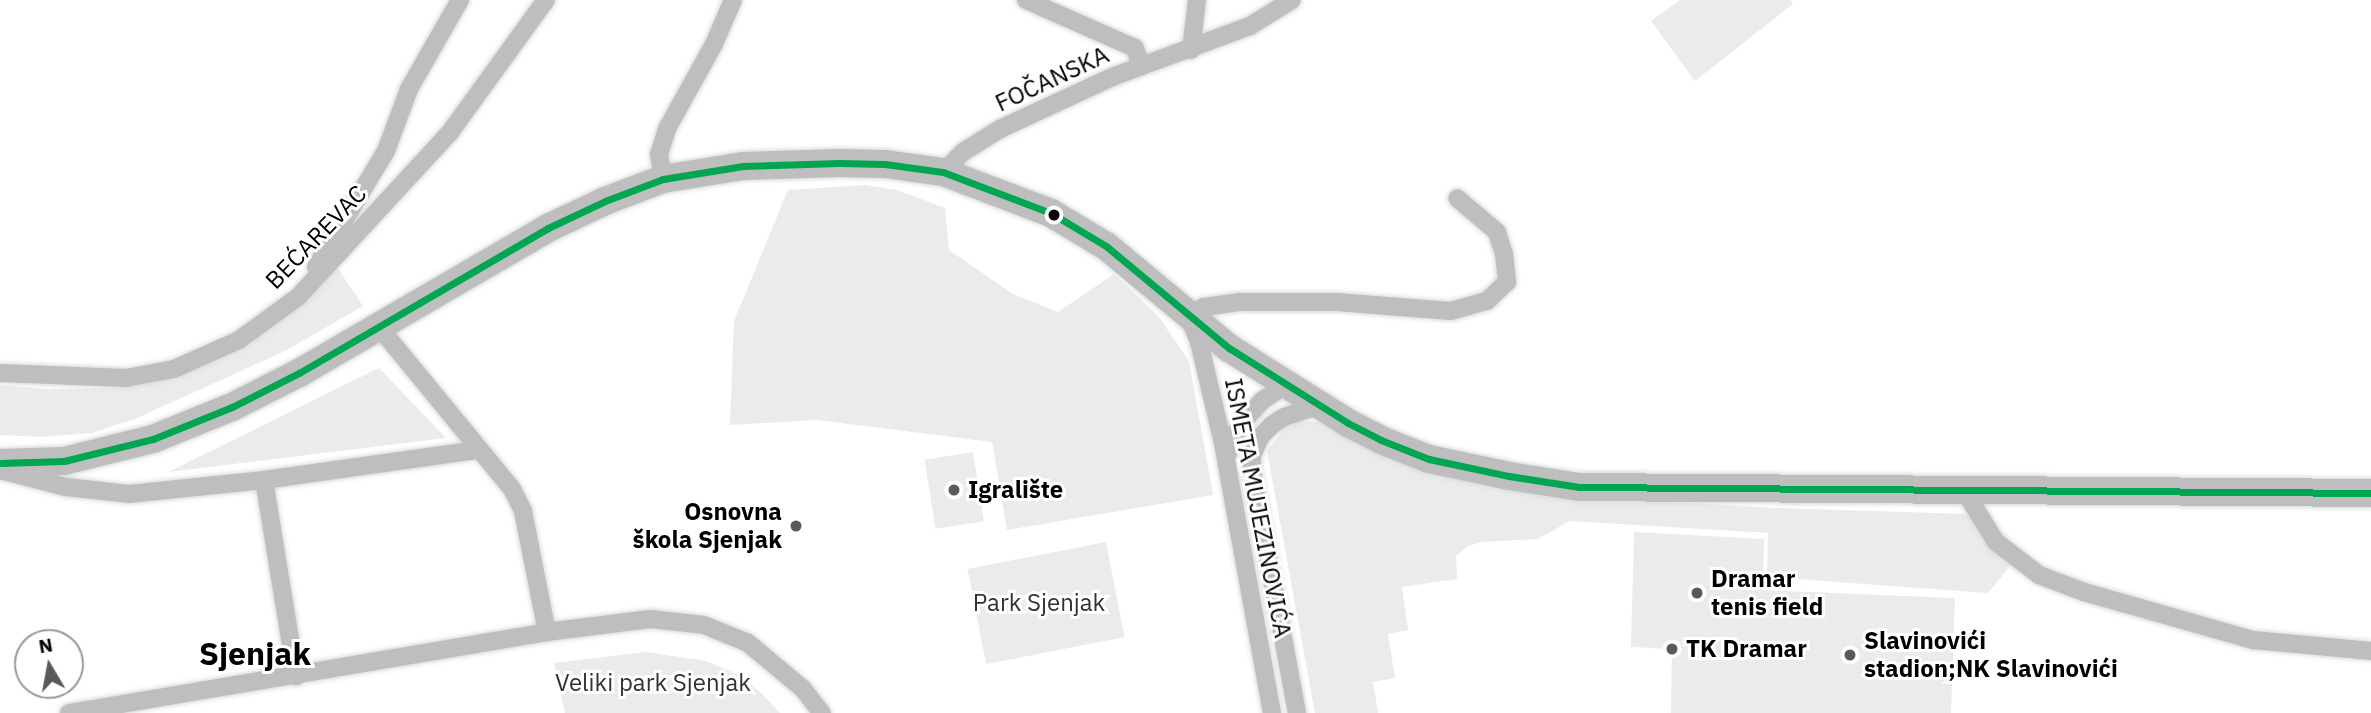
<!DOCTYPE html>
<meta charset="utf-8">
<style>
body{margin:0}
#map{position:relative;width:2371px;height:713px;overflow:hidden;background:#fff;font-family:"IBM Plex Sans",sans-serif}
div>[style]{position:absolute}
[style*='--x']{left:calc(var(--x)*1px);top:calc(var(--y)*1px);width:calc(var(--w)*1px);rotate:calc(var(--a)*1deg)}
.green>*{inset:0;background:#ebebeb;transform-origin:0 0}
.roads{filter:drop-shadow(0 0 2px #dbdbdb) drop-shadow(0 0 2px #dbdbdb)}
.street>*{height:18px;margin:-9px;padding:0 9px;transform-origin:9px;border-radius:9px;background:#bebebe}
.primary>*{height:28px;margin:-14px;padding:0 14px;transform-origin:14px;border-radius:14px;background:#bebebe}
.bus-1>*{height:7px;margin:-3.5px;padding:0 3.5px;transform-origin:3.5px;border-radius:3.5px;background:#00a651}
.dots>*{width:19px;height:19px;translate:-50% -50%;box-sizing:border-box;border:4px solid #fff;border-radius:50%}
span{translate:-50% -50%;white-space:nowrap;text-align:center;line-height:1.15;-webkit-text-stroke:6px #fff;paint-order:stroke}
.street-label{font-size:24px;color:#000}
.poi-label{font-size:24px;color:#000;font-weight:700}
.left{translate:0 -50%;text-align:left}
.right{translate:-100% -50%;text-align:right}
.park-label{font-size:24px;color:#323232}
.district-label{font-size:32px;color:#000;font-weight:700}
.north{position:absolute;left:14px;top:629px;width:70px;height:70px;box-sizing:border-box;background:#fff;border:2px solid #999;border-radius:50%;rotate:350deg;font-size:19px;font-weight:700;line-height:28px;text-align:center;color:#000}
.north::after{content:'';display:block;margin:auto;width:24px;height:32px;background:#595959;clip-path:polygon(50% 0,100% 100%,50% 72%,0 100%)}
</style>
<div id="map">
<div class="green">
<i style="clip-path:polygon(1680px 0,1790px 0,1793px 4px,1695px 81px,1651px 21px)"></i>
<i style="clip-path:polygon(865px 185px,897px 190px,945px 208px,949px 250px,1013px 294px,1058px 312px,1114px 274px,1159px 317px,1189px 361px,1213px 495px,1007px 530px,992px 442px,817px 420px,730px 425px,734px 321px,788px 190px)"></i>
<i style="clip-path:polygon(337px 267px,363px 306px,285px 351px,137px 418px,92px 433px,42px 437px,0 435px,0 385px,47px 389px,119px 388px,178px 375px)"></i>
<i style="clip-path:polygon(379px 368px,446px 438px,168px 472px)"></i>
<i style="clip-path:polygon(1301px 421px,1317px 422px,1343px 434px,1581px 497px,1776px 508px,1968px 514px,1990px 529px,2015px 560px,1988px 593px,1767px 577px,1768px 533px,1570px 521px,1538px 539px,1481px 542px,1468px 546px,1456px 556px,1457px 579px,1402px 587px,1408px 630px,1388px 634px,1395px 678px,1373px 682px,1378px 713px,1315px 713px,1267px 451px,1287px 426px)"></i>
<i style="left:973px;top:452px;width:70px;height:49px;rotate:81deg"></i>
<i style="clip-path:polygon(1634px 532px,1764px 539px,1763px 590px,1955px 598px,1951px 713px,1671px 713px,1672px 649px,1631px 647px)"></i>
<i style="left:1106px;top:542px;width:97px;height:141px;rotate:79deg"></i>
<i style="clip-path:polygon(646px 652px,706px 661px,736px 674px,760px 692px,780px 713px,565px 713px,554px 663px)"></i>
</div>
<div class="roads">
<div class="street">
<i style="--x:1026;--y:0;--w:119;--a:23.8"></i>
<i style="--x:1135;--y:48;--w:19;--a:72"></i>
<i style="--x:1191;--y:50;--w:50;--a:-83.2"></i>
<i style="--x:943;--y:172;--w:28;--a:-45"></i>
<i style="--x:963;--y:152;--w:44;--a:-31.9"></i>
<i style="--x:1000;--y:129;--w:123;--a:-24.9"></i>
<i style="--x:1112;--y:77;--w:147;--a:-20.3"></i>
<i style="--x:1250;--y:26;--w:49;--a:-31.8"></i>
<i style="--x:663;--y:179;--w:25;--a:-99"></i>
<i style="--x:659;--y:154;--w:28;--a:-72"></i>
<i style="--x:668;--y:127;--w:95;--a:-61"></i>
<i style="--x:714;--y:44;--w:48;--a:-66.6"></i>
<i style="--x:316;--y:267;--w:135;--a:-58.9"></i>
<i style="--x:386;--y:151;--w:66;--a:-69.6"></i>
<i style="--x:409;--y:89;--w:103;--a:-60.2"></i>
<i style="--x:379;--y:327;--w:210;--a:50.6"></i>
<i style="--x:512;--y:489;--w:25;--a:63"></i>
<i style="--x:523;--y:511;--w:123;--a:78.8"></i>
<i style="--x:0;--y:373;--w:126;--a:2.3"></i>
<i style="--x:126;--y:378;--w:49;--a:-10.6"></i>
<i style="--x:174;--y:369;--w:71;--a:-24"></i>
<i style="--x:239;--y:340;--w:73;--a:-36.1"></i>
<i style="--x:298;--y:297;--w:226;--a:-47.3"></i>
<i style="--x:451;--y:131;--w:162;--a:-54.1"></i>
<i style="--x:1226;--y:458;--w:29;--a:-68"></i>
<i style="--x:1237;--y:431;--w:17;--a:-54"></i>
<i style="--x:1247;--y:417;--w:23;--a:-47"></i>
<i style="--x:1263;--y:400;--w:27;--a:-33"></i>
<i style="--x:0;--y:470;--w:68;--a:14.4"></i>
<i style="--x:66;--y:487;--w:63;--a:6.3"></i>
<i style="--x:129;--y:494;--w:136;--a:-5.9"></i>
<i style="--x:264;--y:480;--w:216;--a:-8"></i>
<i style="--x:264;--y:480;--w:199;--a:80.7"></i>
<i style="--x:1965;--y:492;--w:59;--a:58.2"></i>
<i style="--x:1996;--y:542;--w:54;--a:37.5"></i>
<i style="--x:2039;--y:575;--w:48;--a:20.7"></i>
<i style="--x:2084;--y:592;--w:176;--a:15.9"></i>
<i style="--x:2253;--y:640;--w:119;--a:5.3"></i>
<i style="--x:69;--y:713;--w:485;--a:-9.6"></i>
<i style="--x:547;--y:632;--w:104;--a:-7.2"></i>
<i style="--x:650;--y:619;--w:54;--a:6.3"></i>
<i style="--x:704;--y:625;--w:48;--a:22.2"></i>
<i style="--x:748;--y:643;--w:72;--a:39.9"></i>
<i style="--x:803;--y:689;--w:31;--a:52"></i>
<i style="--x:1272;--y:713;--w:279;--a:-100.3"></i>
<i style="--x:1222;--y:439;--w:100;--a:-103.3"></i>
<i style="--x:1199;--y:342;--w:29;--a:-112"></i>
<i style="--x:1188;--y:315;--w:18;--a:-27"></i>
<i style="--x:1204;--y:307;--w:35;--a:-8"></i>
<i style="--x:1239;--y:302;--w:98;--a:0"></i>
<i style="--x:1337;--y:302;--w:114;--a:4.5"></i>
<i style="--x:1451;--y:311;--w:37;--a:-16"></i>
<i style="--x:1487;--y:301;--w:28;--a:-44"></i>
<i style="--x:1507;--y:282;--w:28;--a:-96"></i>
<i style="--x:1504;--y:254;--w:23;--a:-108"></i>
<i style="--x:1497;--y:232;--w:52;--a:-139.6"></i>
<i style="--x:1297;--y:713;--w:247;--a:-100.5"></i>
<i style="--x:1252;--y:470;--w:15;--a:-90"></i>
<i style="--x:1252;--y:455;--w:21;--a:-65"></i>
<i style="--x:1261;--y:436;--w:16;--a:-45"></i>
<i style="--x:1272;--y:425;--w:14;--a:-34"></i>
<i style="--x:1284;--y:417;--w:38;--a:-18"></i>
</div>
<div class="primary">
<i style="--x:0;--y:463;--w:64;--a:-1.8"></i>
<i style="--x:64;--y:461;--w:92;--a:-13.9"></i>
<i style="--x:153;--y:439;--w:85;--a:-22.1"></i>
<i style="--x:232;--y:407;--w:75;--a:-26.9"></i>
<i style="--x:299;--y:373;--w:288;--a:-30.2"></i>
<i style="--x:548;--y:228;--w:63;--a:-25.3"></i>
<i style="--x:605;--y:201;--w:62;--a:-20.8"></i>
<i style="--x:663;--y:179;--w:81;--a:-9.2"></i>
<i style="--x:743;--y:166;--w:96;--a:-1.8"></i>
<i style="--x:839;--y:163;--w:46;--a:1.2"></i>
<i style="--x:885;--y:164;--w:59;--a:7.9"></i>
<i style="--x:943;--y:172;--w:116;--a:20.8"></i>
<i style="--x:1051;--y:213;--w:64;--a:31"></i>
<i style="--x:1106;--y:246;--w:160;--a:39.7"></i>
<i style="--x:1229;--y:348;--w:141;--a:32.2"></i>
<i style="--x:1348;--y:423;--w:37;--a:27"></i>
<i style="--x:1381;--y:440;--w:52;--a:21.6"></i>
<i style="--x:1429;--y:459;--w:82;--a:12"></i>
<i style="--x:1509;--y:476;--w:71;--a:8.9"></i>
<i style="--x:1579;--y:487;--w:792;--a:0.43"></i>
</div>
</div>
<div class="bus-1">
<i style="--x:0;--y:463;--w:64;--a:-1.8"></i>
<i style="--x:64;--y:461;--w:92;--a:-13.9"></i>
<i style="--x:153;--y:439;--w:85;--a:-22.1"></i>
<i style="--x:232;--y:407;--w:75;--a:-26.9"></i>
<i style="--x:299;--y:373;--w:288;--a:-30.2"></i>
<i style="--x:548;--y:228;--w:63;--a:-25.3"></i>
<i style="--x:605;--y:201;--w:62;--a:-20.8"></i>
<i style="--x:663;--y:179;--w:81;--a:-9.2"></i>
<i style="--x:743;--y:166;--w:96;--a:-1.8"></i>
<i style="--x:839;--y:163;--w:46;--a:1.2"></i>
<i style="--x:885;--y:164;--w:59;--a:7.9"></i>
<i style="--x:943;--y:172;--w:116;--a:20.8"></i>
<i style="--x:1051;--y:213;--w:64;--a:31"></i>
<i style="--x:1106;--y:246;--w:160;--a:39.7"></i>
<i style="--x:1229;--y:348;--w:141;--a:32.2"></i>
<i style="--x:1348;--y:423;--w:37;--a:27"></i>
<i style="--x:1381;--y:440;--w:52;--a:21.6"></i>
<i style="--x:1429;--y:459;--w:82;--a:12"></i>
<i style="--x:1509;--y:476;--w:71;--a:8.9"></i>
<i style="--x:1579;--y:487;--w:792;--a:0.43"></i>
</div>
<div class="dots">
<i style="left:1054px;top:215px;background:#000"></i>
<i style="left:954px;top:490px;background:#595959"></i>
<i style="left:796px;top:526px;background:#595959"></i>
<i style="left:1697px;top:593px;background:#595959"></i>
<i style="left:1672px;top:649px;background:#595959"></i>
<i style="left:1850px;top:655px;background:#595959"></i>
</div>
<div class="street-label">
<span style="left:1052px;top:79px;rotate:-25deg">FOČANSKA</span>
<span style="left:316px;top:237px;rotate:-46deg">BEĆAREVAC</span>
<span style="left:1258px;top:508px;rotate:79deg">ISMETA MUJEZINOVIĆA</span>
</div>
<div class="poi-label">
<span class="left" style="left:968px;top:490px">Igralište</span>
<span class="right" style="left:782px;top:526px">Osnovna<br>škola Sjenjak</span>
<span class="left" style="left:1711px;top:593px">Dramar<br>tenis field</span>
<span class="left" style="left:1864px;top:655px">Slavinovići<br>stadion;NK Slavinovići</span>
<span class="left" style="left:1686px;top:649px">TK Dramar</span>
</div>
<div class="park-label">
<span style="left:1039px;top:603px">Park Sjenjak</span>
<span style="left:653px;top:683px">Veliki park Sjenjak</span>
</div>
<div class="district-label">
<span style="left:255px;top:653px">Sjenjak</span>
</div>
<div class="north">N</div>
</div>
